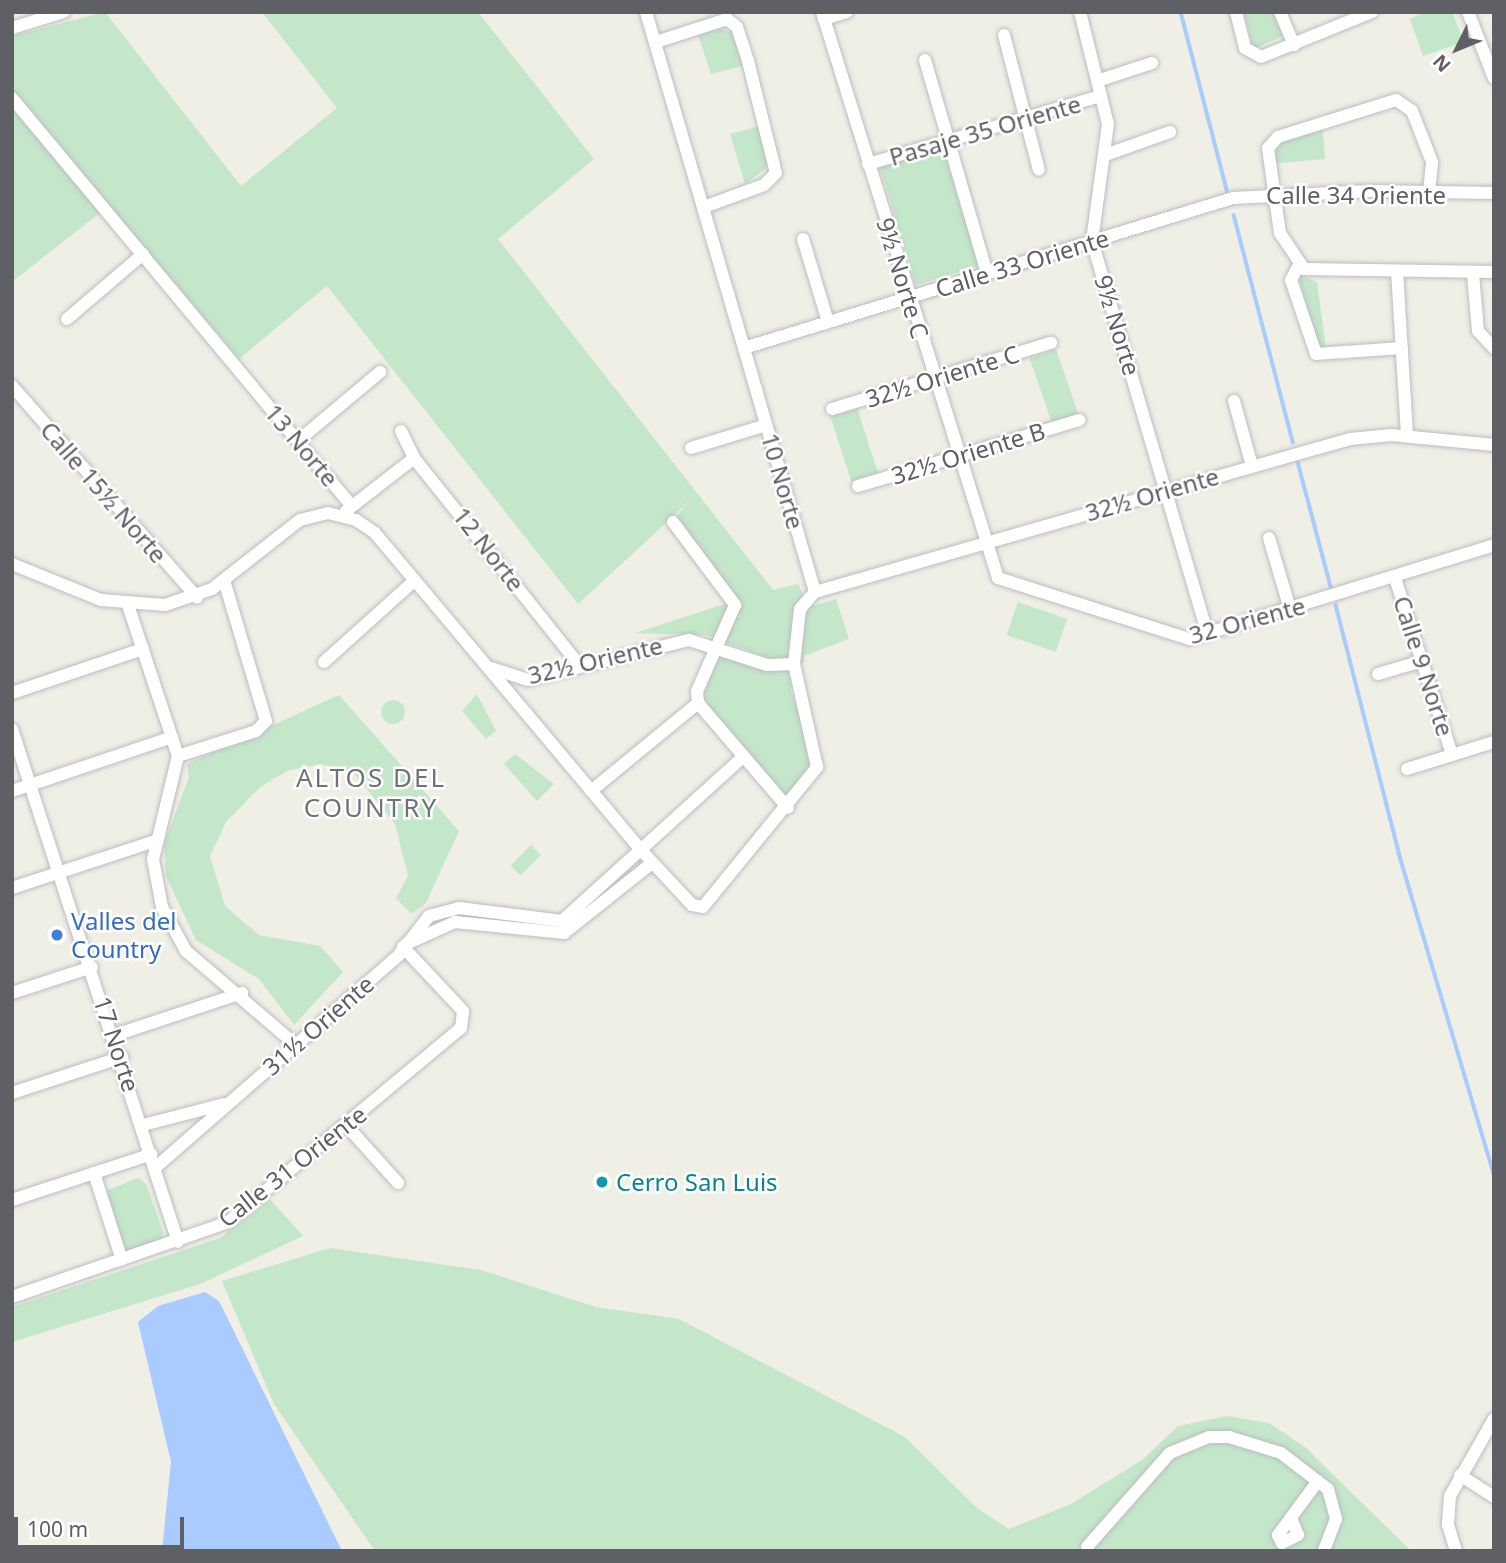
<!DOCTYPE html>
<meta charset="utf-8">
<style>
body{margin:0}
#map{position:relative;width:1506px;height:1563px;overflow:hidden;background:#f0efe6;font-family:"Noto Sans",sans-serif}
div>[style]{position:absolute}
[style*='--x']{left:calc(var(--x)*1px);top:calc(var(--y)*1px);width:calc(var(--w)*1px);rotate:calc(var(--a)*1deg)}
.green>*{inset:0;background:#c4e6c9;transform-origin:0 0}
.round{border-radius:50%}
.water>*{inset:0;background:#a9cbfd}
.stream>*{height:3.5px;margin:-1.75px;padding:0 1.75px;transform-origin:1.75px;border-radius:1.75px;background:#a9cbfd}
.roads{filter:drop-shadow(0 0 2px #bbbdc2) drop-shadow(0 0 2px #bbbdc2)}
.minor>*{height:12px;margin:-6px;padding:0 6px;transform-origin:6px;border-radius:6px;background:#fff}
.dots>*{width:19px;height:19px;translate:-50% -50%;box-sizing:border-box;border:4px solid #fff;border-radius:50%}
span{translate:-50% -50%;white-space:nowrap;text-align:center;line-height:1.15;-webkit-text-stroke:5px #fff;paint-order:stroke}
.street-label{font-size:24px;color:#5e6066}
.shop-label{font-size:24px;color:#366cbe}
.left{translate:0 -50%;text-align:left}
.culture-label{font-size:24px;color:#0d838f}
.neighbourhood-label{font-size:26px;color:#6f7278;letter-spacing:2px}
.frame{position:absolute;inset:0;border:14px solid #5e6066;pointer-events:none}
.north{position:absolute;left:1422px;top:14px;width:70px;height:70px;-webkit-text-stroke:5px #fff;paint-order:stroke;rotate:227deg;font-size:19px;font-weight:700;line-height:28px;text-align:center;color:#5e6066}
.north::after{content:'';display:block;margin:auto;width:24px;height:32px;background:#5e6066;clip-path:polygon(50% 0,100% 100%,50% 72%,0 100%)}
.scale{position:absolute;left:14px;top:1517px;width:170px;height:32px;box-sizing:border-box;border:4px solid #5e6066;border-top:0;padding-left:9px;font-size:21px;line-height:24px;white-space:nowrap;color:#5e6066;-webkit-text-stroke:5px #fff;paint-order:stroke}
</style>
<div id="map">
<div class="green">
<i style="clip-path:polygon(105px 12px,241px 186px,337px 108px,262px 12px,478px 12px,594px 159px,498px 239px,773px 590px,798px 584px,809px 607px,836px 599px,849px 639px,804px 656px,804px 662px,785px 664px,706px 635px,635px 633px,737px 600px,675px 517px,692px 499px,578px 604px,327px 286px,239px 359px,12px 91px,12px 36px)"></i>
<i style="clip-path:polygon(1244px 12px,1274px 12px,1284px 36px,1253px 49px)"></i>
<i style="clip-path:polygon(1424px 12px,1452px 12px,1464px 42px,1423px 56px,1410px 19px)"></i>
<i style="clip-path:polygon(718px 28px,732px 33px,743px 66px,711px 74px,698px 35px)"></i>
<i style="clip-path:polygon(12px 100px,106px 208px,13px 281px,12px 281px)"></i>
<i style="clip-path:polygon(1322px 122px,1325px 159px,1270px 164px,1278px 137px)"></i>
<i style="clip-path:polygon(763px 125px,773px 163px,745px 184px,730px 134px)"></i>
<i style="left:943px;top:148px;width:123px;height:66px;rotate:73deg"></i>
<i style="clip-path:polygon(1298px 274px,1317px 282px,1326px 348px,1318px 346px)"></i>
<i style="left:1056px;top:349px;width:69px;height:28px;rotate:71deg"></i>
<i style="left:857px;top:408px;width:68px;height:28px;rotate:72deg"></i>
<i style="left:1018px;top:602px;width:52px;height:35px;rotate:19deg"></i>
<i style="clip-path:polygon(720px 653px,791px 669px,791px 691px,815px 758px,788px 803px,701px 701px)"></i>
<i style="clip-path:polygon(477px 694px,496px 731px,486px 739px,462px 711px)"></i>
<i style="clip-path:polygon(339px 695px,459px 831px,426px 903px,411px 914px,396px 898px,408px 876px,395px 824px,353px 772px,320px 764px,287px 771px,260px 787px,226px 822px,210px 856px,225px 906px,259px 935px,320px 946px,343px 972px,294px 1025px,259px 979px,196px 940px,166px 876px,164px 844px,189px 777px,187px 764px)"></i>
<i class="round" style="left:381px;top:700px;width:24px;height:24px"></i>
<i style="clip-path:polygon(515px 754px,554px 784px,537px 801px,504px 764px)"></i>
<i style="left:531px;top:845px;width:14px;height:29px;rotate:45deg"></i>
<i style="clip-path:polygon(138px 1178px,146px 1184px,163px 1232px,161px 1244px,125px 1253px,103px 1192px)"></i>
<i style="clip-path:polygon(270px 1199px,303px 1236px,200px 1284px,12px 1342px,12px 1307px,220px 1238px)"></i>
<i style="clip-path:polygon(330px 1248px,481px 1270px,596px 1307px,679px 1319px,905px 1437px,978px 1509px,1009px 1529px,1071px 1504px,1142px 1460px,1178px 1426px,1227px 1416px,1269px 1423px,1305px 1447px,1411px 1551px,375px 1551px,274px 1404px,222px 1281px)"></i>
</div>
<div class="water">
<i style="clip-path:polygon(205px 1292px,219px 1301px,342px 1551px,162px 1551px,171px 1462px,138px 1322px,158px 1306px)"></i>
</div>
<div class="stream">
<i style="--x:1181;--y:12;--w:191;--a:75.5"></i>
<i style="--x:1234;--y:215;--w:235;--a:75.4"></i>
<i style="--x:1298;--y:462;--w:129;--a:75.2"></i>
<i style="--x:1336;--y:605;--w:256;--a:75.7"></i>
<i style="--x:1399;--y:853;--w:335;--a:73.5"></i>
</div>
<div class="roads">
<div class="minor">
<i style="--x:646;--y:12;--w:604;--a:73.75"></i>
<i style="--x:822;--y:12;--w:593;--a:72.73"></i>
<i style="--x:998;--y:578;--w:201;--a:17.7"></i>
<i style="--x:1189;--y:639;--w:319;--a:-17.1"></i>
<i style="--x:1080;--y:12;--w:115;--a:76"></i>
<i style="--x:1108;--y:124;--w:118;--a:97.8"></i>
<i style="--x:1092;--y:241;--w:410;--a:73.6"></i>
<i style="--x:1236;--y:12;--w:37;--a:76"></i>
<i style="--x:1245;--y:48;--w:18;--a:29"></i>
<i style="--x:1261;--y:57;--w:120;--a:-22.1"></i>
<i style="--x:1280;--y:12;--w:36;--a:67"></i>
<i style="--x:1468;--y:12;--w:71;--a:68.5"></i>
<i style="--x:824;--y:19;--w:24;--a:-17"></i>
<i style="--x:12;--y:28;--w:54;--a:-17.1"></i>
<i style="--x:1004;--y:35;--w:139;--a:75.5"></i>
<i style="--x:656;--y:42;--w:75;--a:-17.9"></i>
<i style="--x:727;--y:19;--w:13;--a:39"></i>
<i style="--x:737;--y:27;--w:36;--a:72"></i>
<i style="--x:748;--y:61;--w:115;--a:76"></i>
<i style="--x:776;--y:173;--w:17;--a:135"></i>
<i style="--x:764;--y:185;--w:64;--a:159.9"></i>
<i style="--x:925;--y:60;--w:223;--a:73.8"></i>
<i style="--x:1097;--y:81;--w:58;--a:-18.1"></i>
<i style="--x:12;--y:98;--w:528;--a:50.22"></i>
<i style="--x:1108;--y:154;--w:66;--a:-19.5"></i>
<i style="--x:868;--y:164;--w:243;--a:-16.3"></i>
<i style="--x:1429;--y:192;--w:30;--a:-84"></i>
<i style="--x:1432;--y:162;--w:55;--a:-111.4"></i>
<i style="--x:1412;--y:111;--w:19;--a:-145"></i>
<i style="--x:1396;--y:100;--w:124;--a:162.6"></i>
<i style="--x:1278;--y:137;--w:15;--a:132"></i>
<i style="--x:1268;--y:148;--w:86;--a:82"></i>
<i style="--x:1280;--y:233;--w:43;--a:56.3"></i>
<i style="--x:1304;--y:269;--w:190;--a:0.9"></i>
<i style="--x:803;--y:239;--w:87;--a:73.2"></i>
<i style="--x:1299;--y:265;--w:17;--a:118"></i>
<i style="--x:1291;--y:280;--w:78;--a:71.3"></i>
<i style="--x:1316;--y:354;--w:86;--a:-4"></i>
<i style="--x:1397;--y:271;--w:165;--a:86.5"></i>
<i style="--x:1473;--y:274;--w:57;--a:85"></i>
<i style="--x:1478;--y:331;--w:23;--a:47"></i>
<i style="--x:67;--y:319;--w:100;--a:-40.5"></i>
<i style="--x:744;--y:348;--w:511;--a:-17.05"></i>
<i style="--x:1233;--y:198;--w:138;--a:-2.9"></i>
<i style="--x:1371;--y:191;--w:123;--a:0.9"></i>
<i style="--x:12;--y:386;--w:281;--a:48.8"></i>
<i style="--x:1234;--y:401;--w:67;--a:74.5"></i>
<i style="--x:832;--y:409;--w:229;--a:-16.8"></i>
<i style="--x:401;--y:431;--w:30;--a:64"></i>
<i style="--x:414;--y:458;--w:266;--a:51.4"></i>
<i style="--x:299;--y:440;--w:106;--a:-40"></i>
<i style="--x:691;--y:448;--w:78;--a:-17"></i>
<i style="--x:858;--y:486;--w:231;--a:-16.6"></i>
<i style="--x:346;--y:511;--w:86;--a:-37.9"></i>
<i style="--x:673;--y:522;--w:104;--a:53.2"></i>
<i style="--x:735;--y:605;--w:94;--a:113.8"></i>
<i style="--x:697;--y:691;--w:12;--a:85"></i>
<i style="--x:698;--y:703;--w:138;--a:49.4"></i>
<i style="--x:1269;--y:538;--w:74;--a:73.5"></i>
<i style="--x:12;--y:564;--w:96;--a:22"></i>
<i style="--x:101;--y:600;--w:64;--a:4.5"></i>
<i style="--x:165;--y:605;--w:50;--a:-18.8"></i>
<i style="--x:212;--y:589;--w:112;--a:-38.1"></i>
<i style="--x:300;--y:520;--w:29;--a:-14"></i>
<i style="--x:328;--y:513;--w:29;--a:14"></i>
<i style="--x:356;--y:520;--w:23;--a:34"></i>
<i style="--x:375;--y:533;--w:412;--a:50"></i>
<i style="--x:640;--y:849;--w:76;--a:47.1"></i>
<i style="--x:692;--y:905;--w:11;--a:10"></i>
<i style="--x:703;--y:907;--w:181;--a:-50.8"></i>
<i style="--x:817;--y:767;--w:106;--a:-102.6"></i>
<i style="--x:794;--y:664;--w:55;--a:-83.8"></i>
<i style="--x:800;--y:609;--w:23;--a:-49"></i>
<i style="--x:815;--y:592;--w:556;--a:-15.96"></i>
<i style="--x:1350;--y:439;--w:42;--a:-5.4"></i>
<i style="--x:1392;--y:435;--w:102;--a:5.6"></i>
<i style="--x:1395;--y:578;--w:186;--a:72.1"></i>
<i style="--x:128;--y:605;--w:159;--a:71.7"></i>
<i style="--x:178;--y:756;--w:106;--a:103.6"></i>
<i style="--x:153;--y:859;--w:49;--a:79.4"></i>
<i style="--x:162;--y:907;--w:50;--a:61.4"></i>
<i style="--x:186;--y:951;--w:143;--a:40.5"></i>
<i style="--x:324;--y:662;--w:122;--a:-42"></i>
<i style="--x:491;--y:668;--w:39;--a:18"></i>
<i style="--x:528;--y:680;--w:166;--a:-14"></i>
<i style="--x:689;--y:640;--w:82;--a:17.8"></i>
<i style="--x:767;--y:665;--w:27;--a:-2"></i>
<i style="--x:1378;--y:674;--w:46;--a:-16.5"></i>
<i style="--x:12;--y:693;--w:138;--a:-18.6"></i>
<i style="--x:12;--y:729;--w:539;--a:72.07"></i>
<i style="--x:178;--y:756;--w:82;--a:-17.8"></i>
<i style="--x:256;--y:731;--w:14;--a:-45"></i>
<i style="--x:266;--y:721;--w:147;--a:-106.6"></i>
<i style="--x:1407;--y:769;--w:91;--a:-17.2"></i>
<i style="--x:12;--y:791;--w:169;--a:-18.6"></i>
<i style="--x:591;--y:791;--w:139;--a:-39.4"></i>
<i style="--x:12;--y:888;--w:151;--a:-18.2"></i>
<i style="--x:406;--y:944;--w:54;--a:-24.2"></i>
<i style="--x:455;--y:922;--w:110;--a:5.8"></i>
<i style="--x:564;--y:933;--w:112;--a:-38.5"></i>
<i style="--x:12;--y:993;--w:84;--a:-18"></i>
<i style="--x:115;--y:1035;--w:134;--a:-18.3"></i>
<i style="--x:12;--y:1093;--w:116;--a:-18.1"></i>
<i style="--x:143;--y:1125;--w:84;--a:-14.5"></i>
<i style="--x:346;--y:1125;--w:78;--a:48.1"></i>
<i style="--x:156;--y:1167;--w:321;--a:-41.1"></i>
<i style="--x:398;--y:956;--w:51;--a:-52.2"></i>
<i style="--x:429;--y:916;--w:31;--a:-15"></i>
<i style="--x:459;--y:908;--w:104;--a:7.2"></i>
<i style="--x:562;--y:921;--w:244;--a:-42.2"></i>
<i style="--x:94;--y:1173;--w:91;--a:72.2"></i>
<i style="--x:12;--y:1200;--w:147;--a:-18.2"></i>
<i style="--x:12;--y:1297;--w:229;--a:-19.1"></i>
<i style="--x:228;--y:1222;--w:303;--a:-39.8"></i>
<i style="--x:461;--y:1028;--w:17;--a:-83"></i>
<i style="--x:463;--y:1011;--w:88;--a:-133.2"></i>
<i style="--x:1460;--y:1475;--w:40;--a:32.9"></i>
<i style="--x:1291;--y:1518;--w:18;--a:68"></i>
<i style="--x:1298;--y:1535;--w:18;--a:153"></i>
<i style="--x:1282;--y:1543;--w:9;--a:-117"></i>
<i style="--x:1278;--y:1535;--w:67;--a:-53.5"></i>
<i style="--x:1087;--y:1547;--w:125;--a:-48.6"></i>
<i style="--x:1170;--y:1453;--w:42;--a:-22.3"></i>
<i style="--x:1209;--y:1437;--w:20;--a:0"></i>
<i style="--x:1229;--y:1437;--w:54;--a:17.1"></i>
<i style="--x:1281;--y:1453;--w:59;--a:37.5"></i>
<i style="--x:1328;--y:1489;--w:31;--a:75"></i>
<i style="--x:1336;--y:1519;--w:34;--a:111"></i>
<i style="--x:1456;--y:1551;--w:28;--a:-107"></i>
<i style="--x:1448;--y:1524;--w:28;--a:-86"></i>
<i style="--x:1450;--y:1496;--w:89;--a:-60.3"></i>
</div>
</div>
<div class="dots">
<i style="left:57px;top:935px;background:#3f7fe0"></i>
<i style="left:602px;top:1182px;background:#0f9aa8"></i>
</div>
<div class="street-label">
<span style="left:985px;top:130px;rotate:-16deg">Pasaje 35 Oriente</span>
<span style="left:1356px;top:195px">Calle 34 Oriente</span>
<span style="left:1022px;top:263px;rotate:-17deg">Calle 33 Oriente</span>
<span style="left:903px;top:278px;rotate:73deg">9½ Norte C</span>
<span style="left:1118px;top:325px;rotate:73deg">9½ Norte</span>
<span style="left:942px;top:376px;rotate:-17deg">32½ Oriente C</span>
<span style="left:302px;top:445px;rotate:50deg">13 Norte</span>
<span style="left:968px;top:453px;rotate:-17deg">32½ Oriente B</span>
<span style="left:783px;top:481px;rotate:74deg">10 Norte</span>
<span style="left:104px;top:492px;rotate:49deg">Calle 15½ Norte</span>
<span style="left:1152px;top:494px;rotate:-16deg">32½ Oriente</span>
<span style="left:489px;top:549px;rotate:52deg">12 Norte</span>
<span style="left:1247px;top:620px;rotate:-15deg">32 Oriente</span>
<span style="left:595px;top:660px;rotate:-13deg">32½ Oriente</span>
<span style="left:1424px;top:666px;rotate:72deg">Calle 9 Norte</span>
<span style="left:318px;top:1025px;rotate:-41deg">31½ Oriente</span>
<span style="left:117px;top:1044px;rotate:72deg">17 Norte</span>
<span style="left:292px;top:1166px;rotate:-38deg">Calle 31 Oriente</span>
</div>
<div class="shop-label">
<span class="left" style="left:71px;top:935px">Valles del<br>Country</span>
</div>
<div class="culture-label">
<span class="left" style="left:616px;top:1182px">Cerro San Luis</span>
</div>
<div class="neighbourhood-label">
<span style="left:371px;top:793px">ALTOS DEL<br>COUNTRY</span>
</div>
<div class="frame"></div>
<div class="north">N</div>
<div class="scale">100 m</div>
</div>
